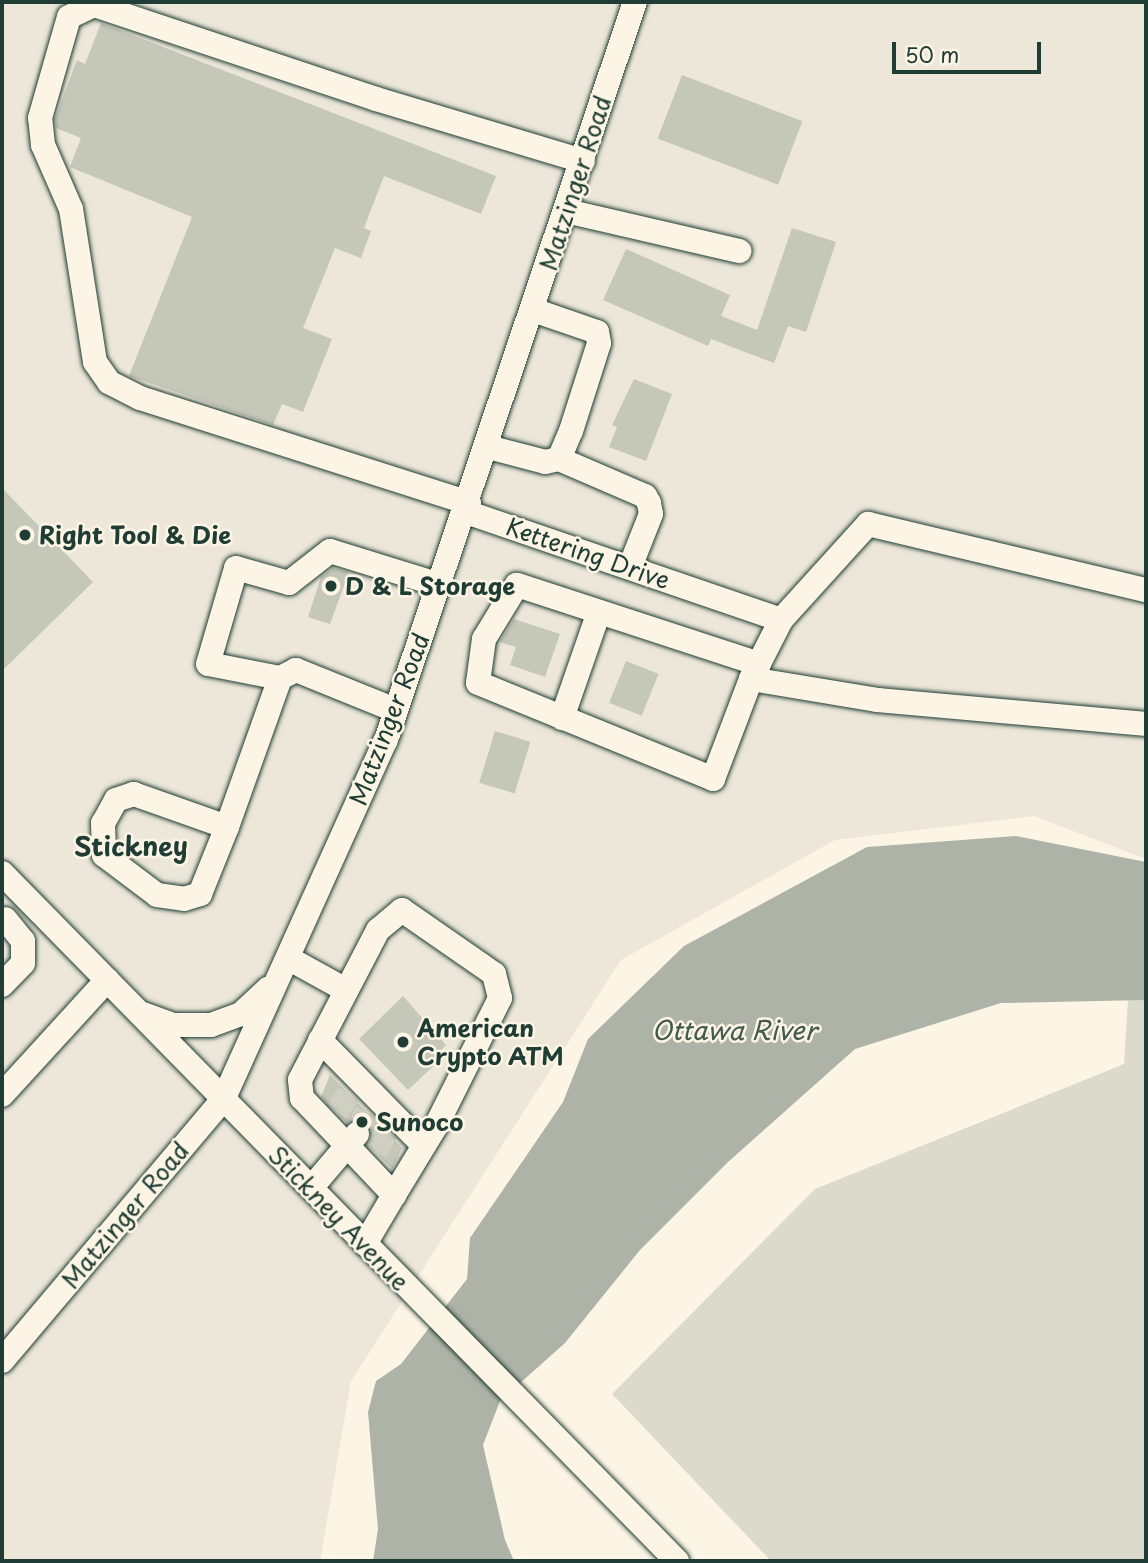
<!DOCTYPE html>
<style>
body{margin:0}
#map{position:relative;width:1148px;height:1563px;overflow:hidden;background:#fcf5e5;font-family:"Playpen Sans",sans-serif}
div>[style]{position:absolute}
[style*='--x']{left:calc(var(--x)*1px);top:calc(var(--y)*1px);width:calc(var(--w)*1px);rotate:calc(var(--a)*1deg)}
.built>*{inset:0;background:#ece7d8}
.green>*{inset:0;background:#dcdacc}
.water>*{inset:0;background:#aeb3a7}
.building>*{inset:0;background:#c5c7b9;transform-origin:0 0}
.minor-tunnel>*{height:24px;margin-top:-12px;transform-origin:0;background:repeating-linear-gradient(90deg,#d0d0c2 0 24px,transparent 0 36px)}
.roads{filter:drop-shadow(0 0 2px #1f3d34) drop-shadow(0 0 2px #1f3d34)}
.minor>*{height:24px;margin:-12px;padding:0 12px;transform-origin:12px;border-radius:12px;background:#fcf5e5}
.dots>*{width:19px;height:19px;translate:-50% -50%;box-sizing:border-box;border:4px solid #fcf5e5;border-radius:50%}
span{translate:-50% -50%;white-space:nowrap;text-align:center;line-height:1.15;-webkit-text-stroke:5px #fcf5e5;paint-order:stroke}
.street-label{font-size:24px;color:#1f3d34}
.poi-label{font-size:24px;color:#1f3d34;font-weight:700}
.left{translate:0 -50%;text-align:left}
.neighbourhood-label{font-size:26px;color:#1f3d34;font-weight:700}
.water-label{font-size:26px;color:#435a51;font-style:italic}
.frame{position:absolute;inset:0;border:4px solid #1f3d34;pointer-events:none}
.scale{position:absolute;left:892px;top:42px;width:149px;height:32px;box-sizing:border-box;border:4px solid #1f3d34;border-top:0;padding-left:9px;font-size:21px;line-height:24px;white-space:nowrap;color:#1f3d34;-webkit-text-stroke:5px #fcf5e5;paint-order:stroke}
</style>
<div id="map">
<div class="built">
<i style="clip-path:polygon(2px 2px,1146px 2px,1146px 859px,1034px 816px,835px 840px,621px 960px,351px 1381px,320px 1561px,2px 1561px)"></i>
</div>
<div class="green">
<i style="clip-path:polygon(1128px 1000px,1146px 1000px,1146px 1561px,771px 1561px,612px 1394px,815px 1189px,1124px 1064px)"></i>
</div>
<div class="water">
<i style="clip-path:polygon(1016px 836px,1146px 862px,1146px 1000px,1001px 1003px,855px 1049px,728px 1162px,640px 1250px,565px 1343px,500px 1401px,483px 1445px,505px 1540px,514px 1561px,373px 1561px,378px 1529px,368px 1412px,376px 1381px,401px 1364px,467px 1279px,470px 1238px,563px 1102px,588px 1039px,684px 946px,867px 847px)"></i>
</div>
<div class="building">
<i style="clip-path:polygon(101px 23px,496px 176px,481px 214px,384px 176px,364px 228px,371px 231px,361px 258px,335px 248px,303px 328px,332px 339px,303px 412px,282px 404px,273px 425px,129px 376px,192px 217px,70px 167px,81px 138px,56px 128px,55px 119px,77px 60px,85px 64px)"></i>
<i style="left:682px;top:75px;width:129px;height:68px;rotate:21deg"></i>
<i style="clip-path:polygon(792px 228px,836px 242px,806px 332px,788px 326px,774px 363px,711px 339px,708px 346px,603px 300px,626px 249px,730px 295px,721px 316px,757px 330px)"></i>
<i style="clip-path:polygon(634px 379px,672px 394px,646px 461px,609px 447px,617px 427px,612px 425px)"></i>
<i style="clip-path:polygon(2px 488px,93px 582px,2px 671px)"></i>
<i style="clip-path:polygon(333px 568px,349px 572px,330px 624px,308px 617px,321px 577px)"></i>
<i style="clip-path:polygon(514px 619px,560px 634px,545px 677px,510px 665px,516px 647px,500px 642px)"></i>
<i style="left:626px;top:661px;width:35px;height:45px;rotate:22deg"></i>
<i style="left:495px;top:731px;width:37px;height:54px;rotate:17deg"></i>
<i style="clip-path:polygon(403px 996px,446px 1045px,437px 1054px,442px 1058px,408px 1090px,359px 1039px)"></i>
<i style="clip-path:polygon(330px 1075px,402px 1148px,392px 1169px,368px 1144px,372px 1136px,367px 1123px,359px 1119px,347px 1123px,321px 1097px)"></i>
</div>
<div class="minor-tunnel">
<i style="--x:336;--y:1112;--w:22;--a:-54"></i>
<i style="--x:357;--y:1134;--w:24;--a:-66"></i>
<i style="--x:375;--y:1152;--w:23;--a:-61"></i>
</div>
<div class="roads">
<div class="minor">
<i style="--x:566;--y:211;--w:178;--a:13"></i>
<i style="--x:488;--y:447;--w:59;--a:14.7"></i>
<i style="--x:545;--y:462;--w:14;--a:-12"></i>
<i style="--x:559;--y:459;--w:30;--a:-67"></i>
<i style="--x:571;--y:431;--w:92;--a:-72.3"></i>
<i style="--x:599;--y:343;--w:11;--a:-100"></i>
<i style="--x:597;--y:332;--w:68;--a:-161"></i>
<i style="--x:559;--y:459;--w:94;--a:23.3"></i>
<i style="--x:645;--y:496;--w:8;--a:60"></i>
<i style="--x:649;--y:503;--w:11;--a:80"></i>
<i style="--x:651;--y:514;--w:57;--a:111.6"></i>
<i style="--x:469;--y:503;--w:345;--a:-162.3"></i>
<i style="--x:140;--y:398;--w:35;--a:-153"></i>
<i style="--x:109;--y:382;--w:24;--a:-125"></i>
<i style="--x:95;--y:362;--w:155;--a:-98.9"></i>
<i style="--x:71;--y:209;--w:70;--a:-113.6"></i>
<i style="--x:43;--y:145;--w:27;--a:-96"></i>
<i style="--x:40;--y:118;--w:105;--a:-74"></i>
<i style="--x:69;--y:17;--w:28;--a:-26"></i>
<i style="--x:94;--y:5;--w:297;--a:18.4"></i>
<i style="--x:376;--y:99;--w:216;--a:16.7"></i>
<i style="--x:466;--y:512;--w:333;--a:18.9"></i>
<i style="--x:781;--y:620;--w:130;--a:-47.8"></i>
<i style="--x:868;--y:524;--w:286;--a:13.4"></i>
<i style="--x:759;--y:664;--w:255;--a:-161.9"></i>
<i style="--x:517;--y:585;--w:63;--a:121.4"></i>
<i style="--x:484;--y:639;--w:44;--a:97.8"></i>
<i style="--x:478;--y:683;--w:254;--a:22.2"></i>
<i style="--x:713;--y:779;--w:107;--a:-69.2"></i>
<i style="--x:751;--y:679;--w:66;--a:-63"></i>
<i style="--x:751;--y:679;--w:129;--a:9.4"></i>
<i style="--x:878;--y:700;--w:269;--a:5.1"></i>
<i style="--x:395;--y:710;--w:107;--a:-158"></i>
<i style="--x:296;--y:670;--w:18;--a:153"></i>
<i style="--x:280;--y:678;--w:73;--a:-169"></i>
<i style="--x:208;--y:664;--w:100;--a:-73.7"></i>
<i style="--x:236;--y:568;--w:55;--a:15.8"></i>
<i style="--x:289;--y:583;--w:52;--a:-38"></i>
<i style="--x:330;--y:551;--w:115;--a:17.2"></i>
<i style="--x:562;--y:718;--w:112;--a:-70.8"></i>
<i style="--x:227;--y:827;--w:99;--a:-160.5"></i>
<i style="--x:134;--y:794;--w:19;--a:162"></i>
<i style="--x:116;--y:800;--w:26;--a:119"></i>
<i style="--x:103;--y:823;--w:32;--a:88"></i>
<i style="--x:104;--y:855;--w:66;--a:37"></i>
<i style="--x:157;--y:895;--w:27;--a:8"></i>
<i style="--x:184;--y:899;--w:17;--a:-17"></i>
<i style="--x:200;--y:894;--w:72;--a:-68.1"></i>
<i style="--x:227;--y:827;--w:158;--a:-70.4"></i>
<i style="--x:2;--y:873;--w:964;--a:45.55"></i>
<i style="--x:288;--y:958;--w:66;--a:28.9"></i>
<i style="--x:2;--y:985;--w:30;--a:-46"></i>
<i style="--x:23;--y:963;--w:22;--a:-90"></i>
<i style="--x:23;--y:941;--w:28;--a:-129"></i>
<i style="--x:143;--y:1014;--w:33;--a:20"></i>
<i style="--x:174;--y:1025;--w:37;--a:0"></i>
<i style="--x:211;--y:1025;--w:32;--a:-20"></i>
<i style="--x:241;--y:1014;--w:37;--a:-43"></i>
<i style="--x:320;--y:1040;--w:148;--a:45.5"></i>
<i style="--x:2;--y:1095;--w:156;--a:-47.6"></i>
<i style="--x:311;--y:1188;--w:71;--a:-49.6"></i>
<i style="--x:365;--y:1244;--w:57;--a:-59.4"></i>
<i style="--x:394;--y:1195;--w:81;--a:-58.7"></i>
<i style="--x:436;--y:1126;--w:143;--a:-63.4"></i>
<i style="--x:500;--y:998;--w:25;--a:-104"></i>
<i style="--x:494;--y:974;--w:112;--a:-145.2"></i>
<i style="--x:402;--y:910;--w:31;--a:140"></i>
<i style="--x:378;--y:930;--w:169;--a:117.5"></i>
<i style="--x:300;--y:1080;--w:18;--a:84"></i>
<i style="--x:302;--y:1098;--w:134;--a:46.5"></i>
<i style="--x:2;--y:1361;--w:344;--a:-49.8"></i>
<i style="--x:224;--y:1098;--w:393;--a:-65.7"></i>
<i style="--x:386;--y:740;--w:779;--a:-71.36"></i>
</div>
</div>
<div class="dots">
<i style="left:25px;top:535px;background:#1f3d34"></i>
<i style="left:331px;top:586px;background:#1f3d34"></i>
<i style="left:403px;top:1042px;background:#1f3d34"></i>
<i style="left:362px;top:1122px;background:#1f3d34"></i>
</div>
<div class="street-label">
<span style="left:575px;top:183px;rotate:-72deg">Matzinger Road</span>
<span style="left:588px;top:553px;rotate:19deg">Kettering Drive</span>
<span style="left:389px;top:719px;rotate:-69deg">Matzinger Road</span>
<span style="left:125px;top:1215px;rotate:-50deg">Matzinger Road</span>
<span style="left:339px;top:1218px;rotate:46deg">Stickney Avenue</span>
</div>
<div class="poi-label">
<span class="left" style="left:39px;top:535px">Right Tool &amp; Die</span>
<span class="left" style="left:345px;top:586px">D &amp; L Storage</span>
<span class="left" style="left:417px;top:1042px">American<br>Crypto ATM</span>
<span class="left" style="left:376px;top:1122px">Sunoco</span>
</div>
<div class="neighbourhood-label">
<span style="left:131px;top:846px">Stickney</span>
</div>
<div class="water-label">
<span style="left:734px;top:1030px">Ottawa River</span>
</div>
<div class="frame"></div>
<div class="scale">50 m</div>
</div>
